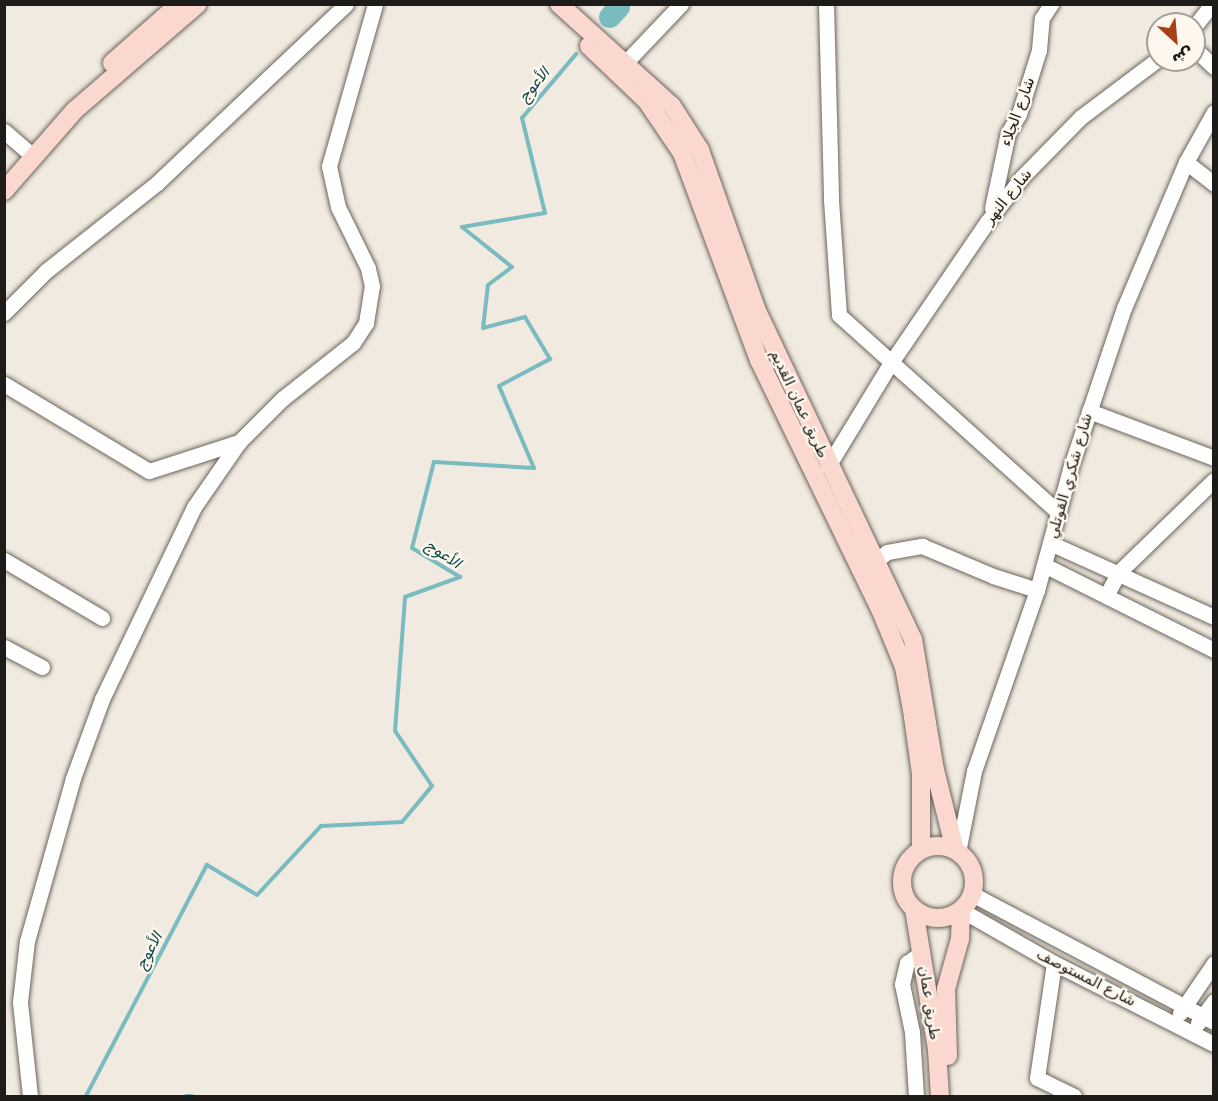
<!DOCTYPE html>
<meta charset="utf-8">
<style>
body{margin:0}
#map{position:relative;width:1218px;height:1101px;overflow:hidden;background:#f1eae0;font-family:"DejaVu Sans",Vazirmatn,sans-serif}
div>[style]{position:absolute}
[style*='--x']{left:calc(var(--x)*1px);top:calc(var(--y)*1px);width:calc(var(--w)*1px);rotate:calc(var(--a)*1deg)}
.stream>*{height:4px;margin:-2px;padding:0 2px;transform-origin:2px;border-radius:2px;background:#7abbc0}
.river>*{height:22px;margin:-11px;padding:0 11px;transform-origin:11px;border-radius:11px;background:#7abbc0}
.roads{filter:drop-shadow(0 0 2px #6a645c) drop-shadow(0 0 2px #6a645c)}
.minor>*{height:15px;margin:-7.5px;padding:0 7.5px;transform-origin:7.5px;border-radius:7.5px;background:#fff}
.major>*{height:18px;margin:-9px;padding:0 9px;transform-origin:9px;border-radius:9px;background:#fad8cf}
.major>.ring{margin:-9px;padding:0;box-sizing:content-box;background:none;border:18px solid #fad8cf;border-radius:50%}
span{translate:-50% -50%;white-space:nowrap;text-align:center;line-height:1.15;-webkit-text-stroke:4.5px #fef7ed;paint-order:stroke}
.street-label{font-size:15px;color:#1e1c18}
.water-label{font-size:16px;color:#0f4a4e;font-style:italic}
.frame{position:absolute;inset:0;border:6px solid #1e1c18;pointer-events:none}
.north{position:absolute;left:1146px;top:12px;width:60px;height:60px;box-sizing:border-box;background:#fef7ed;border:2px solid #a49f98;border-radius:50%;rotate:154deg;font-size:16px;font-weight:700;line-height:24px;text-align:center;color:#1e1c18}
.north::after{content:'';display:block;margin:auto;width:21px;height:27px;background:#a64017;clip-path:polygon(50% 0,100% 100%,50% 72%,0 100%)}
</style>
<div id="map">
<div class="stream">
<i style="--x:86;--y:1096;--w:261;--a:-62.4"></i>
<i style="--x:207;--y:865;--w:58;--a:31"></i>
<i style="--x:257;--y:895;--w:94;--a:-47.2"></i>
<i style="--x:321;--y:826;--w:81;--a:-2.8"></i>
<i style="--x:402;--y:822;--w:47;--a:-50.2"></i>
<i style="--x:432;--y:786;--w:66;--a:-123.9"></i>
<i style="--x:395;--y:731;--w:134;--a:-85.7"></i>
<i style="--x:405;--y:597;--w:59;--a:-20"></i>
<i style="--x:460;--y:577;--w:56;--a:-148.9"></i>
<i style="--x:412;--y:548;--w:89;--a:-75.7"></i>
<i style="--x:434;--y:462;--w:100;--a:3.4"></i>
<i style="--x:534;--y:468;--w:89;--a:-113.1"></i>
<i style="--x:499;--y:386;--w:58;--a:-27.9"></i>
<i style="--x:550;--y:359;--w:49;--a:-120.8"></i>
<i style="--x:525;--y:317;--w:43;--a:165.3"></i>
<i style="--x:483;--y:328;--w:43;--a:-83.4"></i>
<i style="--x:488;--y:285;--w:30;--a:-37"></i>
<i style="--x:512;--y:267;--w:64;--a:-141.3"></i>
<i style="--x:462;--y:227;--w:84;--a:-9.6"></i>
<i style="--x:545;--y:213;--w:98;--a:-103.6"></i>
<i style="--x:522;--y:118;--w:84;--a:-49.8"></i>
<i style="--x:186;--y:1096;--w:6;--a:0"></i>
</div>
<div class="river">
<i style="--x:610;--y:17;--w:13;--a:-48"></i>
<i style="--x:619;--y:7;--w:4;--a:-124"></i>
</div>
<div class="roads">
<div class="minor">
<i style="--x:826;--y:4;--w:196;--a:88.5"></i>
<i style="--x:831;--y:200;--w:115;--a:86"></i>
<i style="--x:839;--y:315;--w:295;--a:42"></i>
<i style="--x:1194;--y:27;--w:29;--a:-52"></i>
<i style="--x:1194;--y:48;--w:28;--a:44"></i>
<i style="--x:626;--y:62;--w:80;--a:-46.5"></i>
<i style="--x:4;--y:131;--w:29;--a:41"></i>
<i style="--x:1186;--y:162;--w:36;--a:38"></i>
<i style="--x:992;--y:208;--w:77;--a:-78"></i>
<i style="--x:1008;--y:133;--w:22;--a:-60"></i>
<i style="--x:1019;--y:114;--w:67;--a:-72.6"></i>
<i style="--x:1039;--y:50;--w:32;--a:-85"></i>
<i style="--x:1042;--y:18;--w:17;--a:-57"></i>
<i style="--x:4;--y:313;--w:59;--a:-45"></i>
<i style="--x:46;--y:271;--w:142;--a:-38.4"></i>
<i style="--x:157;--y:183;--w:260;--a:-43.4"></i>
<i style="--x:4;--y:384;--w:169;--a:31"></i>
<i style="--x:149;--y:471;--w:95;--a:-17.9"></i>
<i style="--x:1089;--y:411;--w:134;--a:20.6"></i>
<i style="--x:828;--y:466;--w:119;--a:-58.7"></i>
<i style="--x:890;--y:364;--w:172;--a:-55.7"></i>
<i style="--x:987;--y:222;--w:57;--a:-52.1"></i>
<i style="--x:1022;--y:177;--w:84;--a:-45.5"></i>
<i style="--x:1081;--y:117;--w:96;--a:-37"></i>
<i style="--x:1050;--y:543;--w:180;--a:24.3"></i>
<i style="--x:4;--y:560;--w:114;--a:30.6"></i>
<i style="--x:876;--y:561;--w:14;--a:-39"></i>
<i style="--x:887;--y:552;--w:36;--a:-10"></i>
<i style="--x:922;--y:546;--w:77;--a:22.9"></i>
<i style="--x:993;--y:576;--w:46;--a:17.7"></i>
<i style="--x:1044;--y:565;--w:190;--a:26.6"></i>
<i style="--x:1106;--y:596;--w:27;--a:-62"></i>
<i style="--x:1119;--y:572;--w:132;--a:-44.1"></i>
<i style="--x:4;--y:647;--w:43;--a:27.8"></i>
<i style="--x:958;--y:852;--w:83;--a:-78.8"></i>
<i style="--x:974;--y:771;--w:192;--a:-70.8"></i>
<i style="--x:1037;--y:590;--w:129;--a:-74.7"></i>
<i style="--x:1071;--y:466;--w:167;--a:-71.5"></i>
<i style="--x:1124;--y:308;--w:159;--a:-67"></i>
<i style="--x:1186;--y:162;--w:57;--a:-60.8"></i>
<i style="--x:972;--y:894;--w:274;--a:27.9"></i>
<i style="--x:961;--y:910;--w:107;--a:29.7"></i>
<i style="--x:1054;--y:963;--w:179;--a:26.9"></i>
<i style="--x:1054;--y:963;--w:116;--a:98.4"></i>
<i style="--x:1037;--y:1078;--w:41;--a:25.9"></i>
<i style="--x:1180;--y:1013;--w:60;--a:-55.8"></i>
<i style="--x:1198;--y:1023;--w:27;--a:-54"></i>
<i style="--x:30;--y:1096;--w:95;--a:-96.1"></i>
<i style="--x:20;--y:1002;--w:61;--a:-83.5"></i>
<i style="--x:27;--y:941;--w:169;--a:-74.2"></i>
<i style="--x:73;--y:778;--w:84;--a:-69.8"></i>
<i style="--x:102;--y:699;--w:213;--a:-64.4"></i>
<i style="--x:194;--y:507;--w:79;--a:-55.3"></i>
<i style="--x:239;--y:442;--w:61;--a:-45"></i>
<i style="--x:282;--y:399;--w:90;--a:-38.3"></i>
<i style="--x:353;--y:343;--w:24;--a:-57"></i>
<i style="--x:366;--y:323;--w:37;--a:-81"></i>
<i style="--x:372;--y:286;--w:18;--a:-103"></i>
<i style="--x:368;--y:268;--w:68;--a:-116.2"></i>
<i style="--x:338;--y:207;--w:42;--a:-102.4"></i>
<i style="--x:329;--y:166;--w:168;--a:-74.1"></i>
<i style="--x:916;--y:1096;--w:64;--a:-93.6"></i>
<i style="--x:912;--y:1032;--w:49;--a:-101.8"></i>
<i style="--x:902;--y:984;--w:22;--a:-77"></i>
<i style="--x:907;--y:963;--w:17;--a:-36"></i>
</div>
<div class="major">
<i style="--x:559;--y:4;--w:152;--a:42.1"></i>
<i style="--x:672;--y:106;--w:52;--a:57.5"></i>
<i style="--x:700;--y:150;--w:171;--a:70.5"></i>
<i style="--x:757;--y:311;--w:363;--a:64.6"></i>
<i style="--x:913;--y:639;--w:133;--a:80.5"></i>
<i style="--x:935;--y:770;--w:82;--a:76"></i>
<i style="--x:589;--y:46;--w:79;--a:43.5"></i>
<i style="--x:646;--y:100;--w:64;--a:55.8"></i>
<i style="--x:682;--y:153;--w:221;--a:69.6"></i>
<i style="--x:759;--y:360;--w:279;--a:64.1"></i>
<i style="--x:881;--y:611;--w:61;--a:67.7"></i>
<i style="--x:904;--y:667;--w:44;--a:79.5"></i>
<i style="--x:912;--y:710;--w:65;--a:82"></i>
<i style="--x:921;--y:774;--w:76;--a:90"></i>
<i style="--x:112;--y:63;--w:89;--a:-41.4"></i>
<i style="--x:4;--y:191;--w:108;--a:-48.8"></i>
<i style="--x:75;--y:110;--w:162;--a:-40.8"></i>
<i class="ring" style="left:902px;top:846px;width:54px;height:54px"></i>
<i style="--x:914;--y:909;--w:143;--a:80.7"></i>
<i style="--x:937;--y:1050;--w:46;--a:86.3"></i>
<i style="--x:948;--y:1056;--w:67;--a:-91.7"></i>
<i style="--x:946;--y:989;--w:52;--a:-74.4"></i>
<i style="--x:960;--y:939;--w:29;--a:-88"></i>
</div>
</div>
<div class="street-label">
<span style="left:1018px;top:112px;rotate:-70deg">شارع الجلاء</span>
<span style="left:1008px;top:197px;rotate:-51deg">شارع النهر</span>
<span style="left:799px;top:404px;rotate:65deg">طريق عمان القديم</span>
<span style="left:1070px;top:476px;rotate:-74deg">شارع شكري القوتلي</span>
<span style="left:1086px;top:978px;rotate:27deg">شارع المستوصف</span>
<span style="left:929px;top:1003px;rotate:81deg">طريق عمان</span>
</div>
<div class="water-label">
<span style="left:534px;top:85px;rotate:-50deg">الأعوج</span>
<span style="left:443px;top:554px;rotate:34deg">الأعوج</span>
<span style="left:149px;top:951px;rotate:-62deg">الأعوج</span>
</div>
<div class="frame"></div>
<div class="north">ش</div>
</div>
